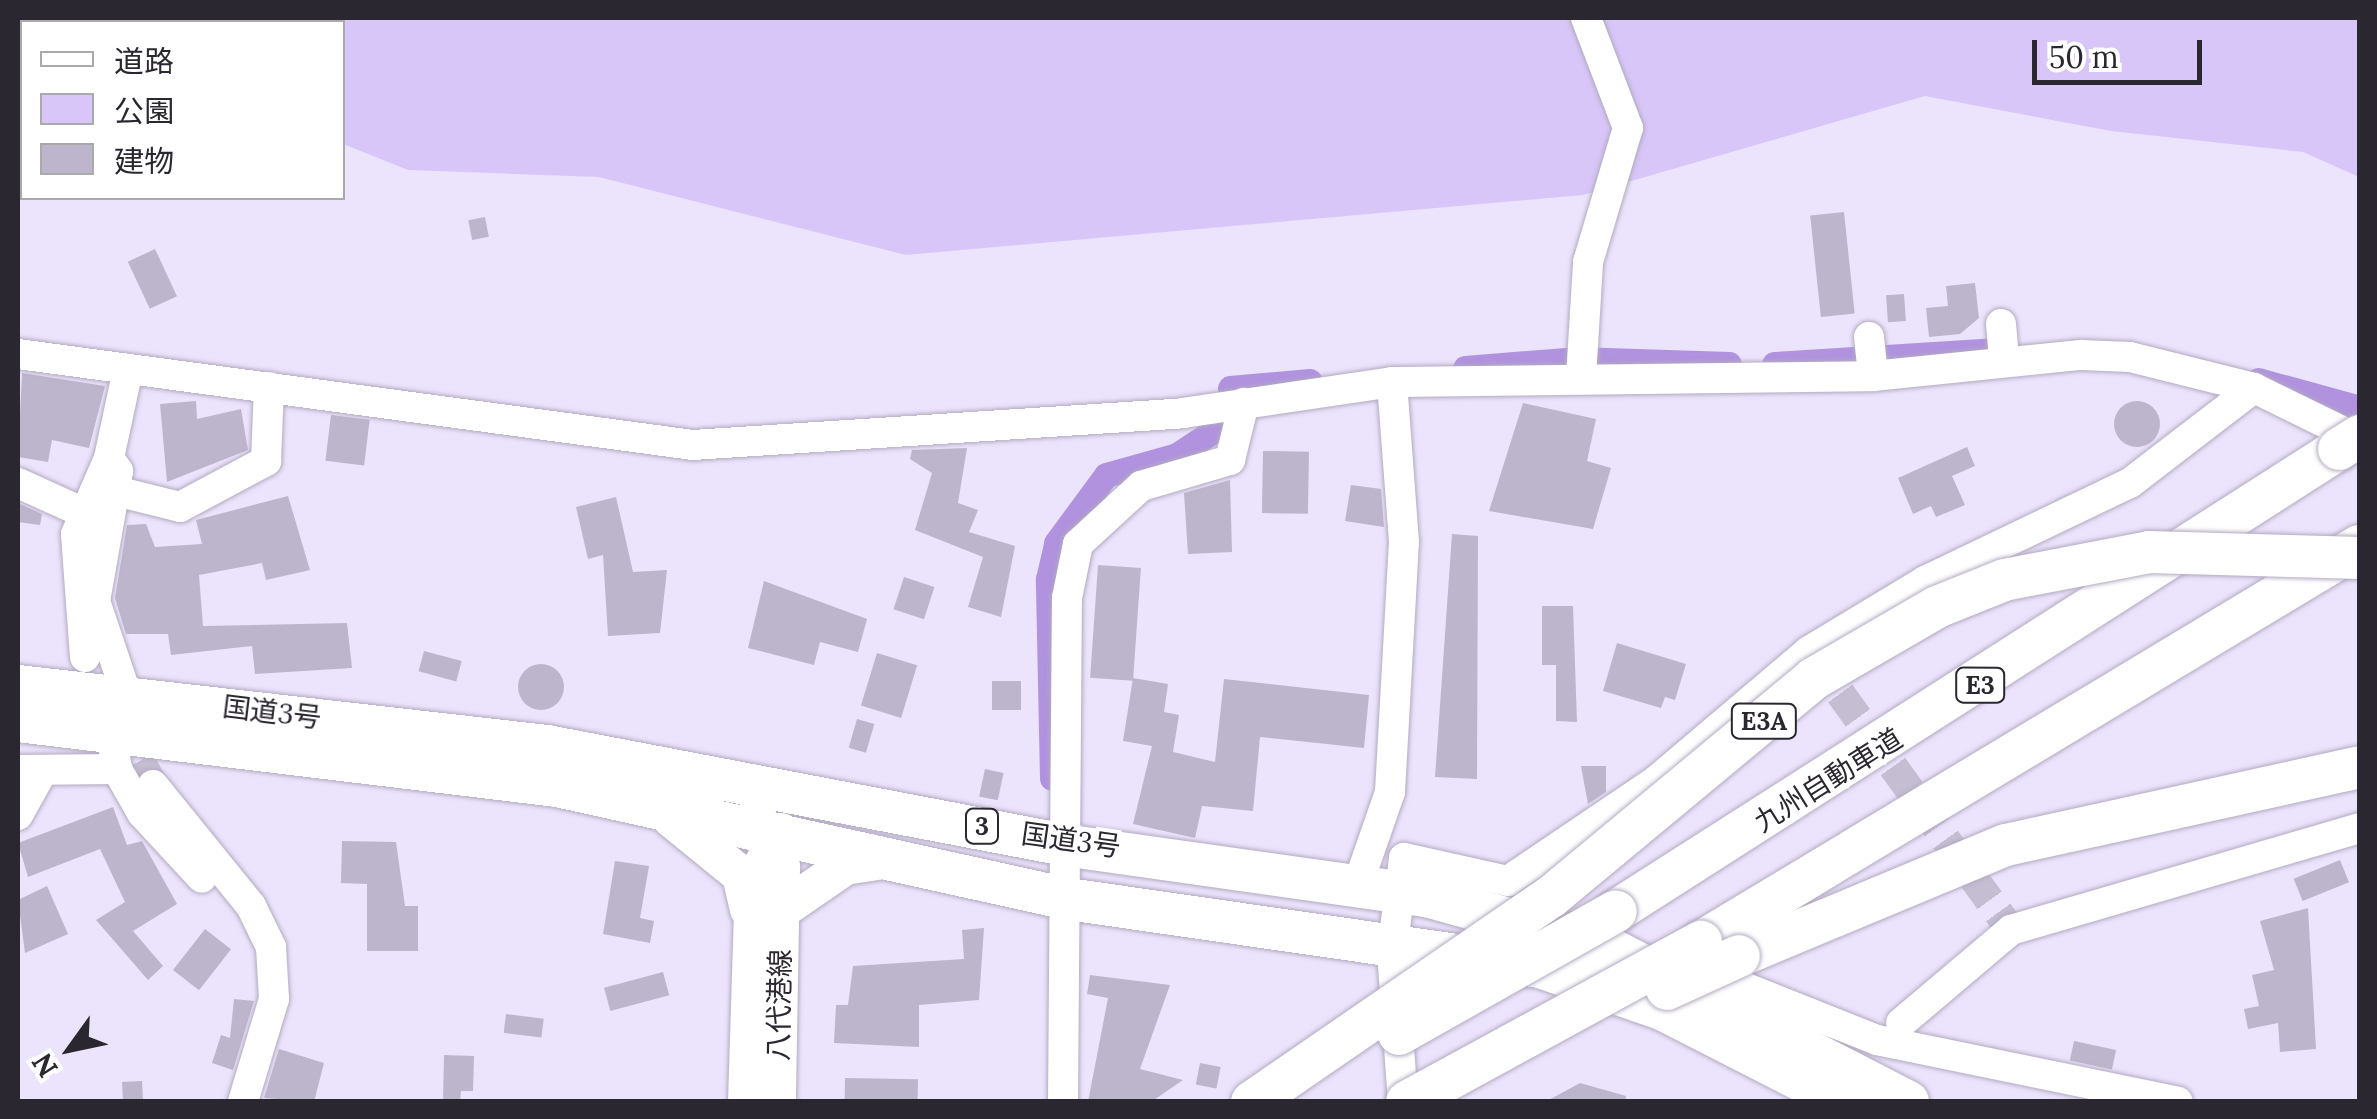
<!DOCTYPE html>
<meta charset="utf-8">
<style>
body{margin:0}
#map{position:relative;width:2377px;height:1119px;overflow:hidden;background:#ece4fc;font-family:Lora,"Noto Sans JP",serif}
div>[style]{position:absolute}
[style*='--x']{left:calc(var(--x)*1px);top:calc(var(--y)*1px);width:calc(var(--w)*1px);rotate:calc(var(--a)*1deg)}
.green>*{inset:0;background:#d8c6f8}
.canal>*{height:25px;margin:-12.5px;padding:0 12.5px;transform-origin:12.5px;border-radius:12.5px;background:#b092df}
.building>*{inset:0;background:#bdb5cc;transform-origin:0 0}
.round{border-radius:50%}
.minor-tunnel>*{height:30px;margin-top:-15px;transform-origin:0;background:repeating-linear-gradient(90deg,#c5bed3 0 30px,transparent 0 45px)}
.roads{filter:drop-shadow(0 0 2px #b2aac1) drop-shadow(0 0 2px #b2aac1)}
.minor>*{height:30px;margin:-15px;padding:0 15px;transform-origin:15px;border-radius:15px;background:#fff}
.major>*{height:38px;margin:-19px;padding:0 19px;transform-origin:19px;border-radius:19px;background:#fff}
.highway>*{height:42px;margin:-21px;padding:0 21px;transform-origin:21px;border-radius:21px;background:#fff}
.bridges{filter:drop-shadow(0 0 2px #b2aac1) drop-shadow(0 0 2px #b2aac1)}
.highway-bridge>*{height:42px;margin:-21px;padding:0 21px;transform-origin:21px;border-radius:21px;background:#fff}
span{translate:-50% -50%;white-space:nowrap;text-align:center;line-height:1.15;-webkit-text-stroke:8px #fff;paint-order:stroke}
.shield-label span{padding:2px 8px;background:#fff;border:2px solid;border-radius:8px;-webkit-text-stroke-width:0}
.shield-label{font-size:25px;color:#2b2730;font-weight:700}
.street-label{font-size:28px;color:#2b2730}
.frame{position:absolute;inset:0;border:20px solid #2b2730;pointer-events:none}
.legend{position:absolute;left:20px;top:20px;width:325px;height:180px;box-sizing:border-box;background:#fff;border:2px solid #aaa9ac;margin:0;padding:12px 18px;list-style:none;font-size:30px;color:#2b2730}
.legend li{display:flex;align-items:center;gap:20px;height:50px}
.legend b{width:50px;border:2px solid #aaa9ac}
.north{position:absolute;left:20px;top:999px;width:100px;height:100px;-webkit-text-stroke:8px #fff;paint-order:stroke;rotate:237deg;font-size:28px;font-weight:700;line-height:40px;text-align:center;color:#2b2730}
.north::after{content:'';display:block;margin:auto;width:35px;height:45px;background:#2b2730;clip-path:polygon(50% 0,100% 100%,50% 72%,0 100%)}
.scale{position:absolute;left:2032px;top:40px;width:170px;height:45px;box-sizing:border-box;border:5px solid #2b2730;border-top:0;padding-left:12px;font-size:30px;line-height:35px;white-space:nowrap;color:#2b2730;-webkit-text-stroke:8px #fff;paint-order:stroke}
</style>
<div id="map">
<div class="green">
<i style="clip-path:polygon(18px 18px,2360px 18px,2359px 177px,2303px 152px,2111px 131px,1925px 96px,1583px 195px,906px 255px,599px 177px,408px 170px,343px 144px,342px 22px,22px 22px,18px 108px)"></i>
</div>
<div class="canal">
<i style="--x:1774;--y:364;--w:220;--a:-3.6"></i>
<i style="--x:1465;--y:368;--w:111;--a:-4.6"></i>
<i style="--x:1576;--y:359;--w:153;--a:1.9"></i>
<i style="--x:2258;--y:380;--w:106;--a:15.4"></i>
<i style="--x:1230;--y:388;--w:80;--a:-5"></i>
<i style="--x:1052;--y:778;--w:199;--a:-91.2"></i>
<i style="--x:1048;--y:579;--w:37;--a:-77"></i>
<i style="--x:1056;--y:543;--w:84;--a:-53.7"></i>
<i style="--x:1106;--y:475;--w:74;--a:-15.7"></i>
<i style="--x:1177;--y:455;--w:54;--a:-33.7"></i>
</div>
<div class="building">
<i style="left:1844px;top:212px;width:102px;height:34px;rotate:84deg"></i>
<i style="left:485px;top:217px;width:20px;height:17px;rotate:79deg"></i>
<i style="left:155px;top:249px;width:52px;height:30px;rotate:65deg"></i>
<i style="clip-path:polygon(1975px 283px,1979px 318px,1960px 334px,1929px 337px,1926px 308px,1948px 306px,1946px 286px)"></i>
<i style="left:1904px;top:294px;width:27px;height:18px;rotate:86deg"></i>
<i style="clip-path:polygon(22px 373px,105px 386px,89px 448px,52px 440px,48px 462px,18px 457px)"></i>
<i style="clip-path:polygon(196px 401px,197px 419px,241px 409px,248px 450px,167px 482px,160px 404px)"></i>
<i class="round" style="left:2114px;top:401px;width:46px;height:46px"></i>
<i style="clip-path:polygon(1523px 403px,1596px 419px,1587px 461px,1611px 468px,1593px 529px,1489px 511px)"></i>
<i style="left:331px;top:415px;width:39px;height:46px;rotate:7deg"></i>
<i style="clip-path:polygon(1967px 447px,1975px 466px,1952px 476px,1965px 505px,1936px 517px,1931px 506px,1913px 514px,1898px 478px)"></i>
<i style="clip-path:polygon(967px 448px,958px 503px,978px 510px,969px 532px,1015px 546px,1001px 617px,968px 607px,983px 557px,915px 530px,932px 473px,910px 459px,912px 450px)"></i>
<i style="left:1263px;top:451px;width:46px;height:62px;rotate:1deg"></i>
<i style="clip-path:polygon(1230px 480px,1232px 552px,1188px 554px,1184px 493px)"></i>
<i style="clip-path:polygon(1351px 485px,1381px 489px,1384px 527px,1345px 521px)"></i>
<i style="clip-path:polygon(288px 496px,310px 570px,266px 580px,262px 563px,199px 575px,203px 626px,347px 623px,352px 668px,255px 674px,252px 646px,171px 655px,168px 634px,126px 634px,115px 598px,127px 525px,146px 524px,155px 547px,202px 544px,196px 520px)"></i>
<i style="clip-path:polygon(616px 497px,633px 572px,667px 570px,660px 633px,608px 636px,603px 555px,588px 559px,576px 507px)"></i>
<i style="clip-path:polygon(18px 503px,42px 514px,40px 525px,18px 522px)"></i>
<i style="clip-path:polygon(1452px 534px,1478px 536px,1477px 779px,1435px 777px)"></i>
<i style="left:1098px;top:565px;width:43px;height:113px;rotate:4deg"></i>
<i style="left:904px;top:577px;width:32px;height:34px;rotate:18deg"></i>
<i style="clip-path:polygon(764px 581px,867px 619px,858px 652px,820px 642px,814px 665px,748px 648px)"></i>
<i style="clip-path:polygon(1542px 606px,1573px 606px,1577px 722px,1556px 721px,1556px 665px,1542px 665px)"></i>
<i style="clip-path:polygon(1617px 643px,1686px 664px,1675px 700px,1665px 697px,1661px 708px,1603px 691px)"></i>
<i style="left:424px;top:651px;width:39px;height:21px;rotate:15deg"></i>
<i style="left:877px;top:653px;width:42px;height:55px;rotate:17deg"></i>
<i class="round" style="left:518px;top:664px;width:46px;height:46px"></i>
<i style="clip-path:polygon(1133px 678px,1168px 684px,1164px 712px,1179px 715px,1173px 752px,1215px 762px,1224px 679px,1369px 695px,1364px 748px,1260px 737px,1253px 811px,1202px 806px,1195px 838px,1133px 824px,1152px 746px,1123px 741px)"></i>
<i style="left:992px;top:681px;width:29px;height:29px"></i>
<i style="left:857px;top:719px;width:18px;height:30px;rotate:16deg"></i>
<i style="clip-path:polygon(1581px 766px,1606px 766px,1606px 792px,1588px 804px)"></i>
<i style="left:985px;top:769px;width:19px;height:28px;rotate:12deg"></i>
<i style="clip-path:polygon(113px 807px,127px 845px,142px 841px,177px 904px,133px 931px,163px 966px,148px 980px,96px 920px,125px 902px,100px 849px,28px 877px,18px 843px)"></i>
<i style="clip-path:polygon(342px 841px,396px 842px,405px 906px,418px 906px,418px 951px,367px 951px,367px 884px,341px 883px)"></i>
<i style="left:2340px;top:860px;width:24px;height:50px;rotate:68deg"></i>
<i style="clip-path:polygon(615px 861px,649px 866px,640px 918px,654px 921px,650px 943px,603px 934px)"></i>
<i style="clip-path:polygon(47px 886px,68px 934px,25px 953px,18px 900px)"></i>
<i style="clip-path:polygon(2308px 908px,2316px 1049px,2280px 1052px,2278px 1023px,2248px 1029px,2244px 1009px,2259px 1006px,2252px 975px,2274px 970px,2260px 921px)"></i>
<i style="clip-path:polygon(984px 928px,979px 1000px,919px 1005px,919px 1047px,834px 1043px,836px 1005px,848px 1005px,853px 966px,964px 959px,962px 930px)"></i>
<i style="left:205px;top:929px;width:33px;height:52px;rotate:38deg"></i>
<i style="left:663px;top:972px;width:24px;height:61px;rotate:75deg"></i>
<i style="clip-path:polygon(1090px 975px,1170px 985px,1140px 1069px,1183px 1080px,1151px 1102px,1088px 1102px,1108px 998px,1087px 994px)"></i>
<i style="clip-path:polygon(234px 999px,254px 1001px,233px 1070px,212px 1063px,221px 1035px,230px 1038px)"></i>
<i style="left:506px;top:1014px;width:38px;height:19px;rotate:7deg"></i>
<i style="left:2074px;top:1041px;width:43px;height:20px;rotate:12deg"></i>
<i style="clip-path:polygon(279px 1049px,324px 1063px,314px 1102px,264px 1098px)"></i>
<i style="clip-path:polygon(444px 1055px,474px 1056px,473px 1091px,461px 1091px,460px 1102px,443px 1102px)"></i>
<i style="left:1200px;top:1063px;width:21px;height:22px;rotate:11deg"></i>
<i style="left:845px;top:1078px;width:73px;height:24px;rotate:1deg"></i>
<i style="left:142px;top:1081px;width:21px;height:20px;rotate:87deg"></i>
<i style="clip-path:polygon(1580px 1083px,1626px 1096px,1625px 1102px,1545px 1102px)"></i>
</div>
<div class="minor-tunnel">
<i style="--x:1814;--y:657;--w:337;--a:54.2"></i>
<i style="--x:119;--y:721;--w:72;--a:62"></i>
</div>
<div class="roads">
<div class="minor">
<i style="--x:2001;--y:324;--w:37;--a:85"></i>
<i style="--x:1869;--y:337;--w:39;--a:84"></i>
<i style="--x:18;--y:354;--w:681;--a:7.68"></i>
<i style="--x:693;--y:445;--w:491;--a:-3.7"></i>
<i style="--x:1183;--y:413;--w:211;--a:-8.4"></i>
<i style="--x:1392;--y:382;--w:481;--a:-0.7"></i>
<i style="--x:1873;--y:376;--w:209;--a:-5.8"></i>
<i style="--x:2081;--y:355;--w:49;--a:2.3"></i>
<i style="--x:2130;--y:357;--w:128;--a:14"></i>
<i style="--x:2254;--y:388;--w:118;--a:26.1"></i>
<i style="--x:1581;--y:378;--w:116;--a:-86.5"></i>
<i style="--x:1588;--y:262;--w:140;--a:-73.4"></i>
<i style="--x:1628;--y:128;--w:118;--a:-110.9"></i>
<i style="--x:109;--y:458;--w:16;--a:55"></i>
<i style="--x:118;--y:471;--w:132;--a:100"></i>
<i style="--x:95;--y:601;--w:97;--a:71.4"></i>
<i style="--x:18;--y:483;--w:70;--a:24.4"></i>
<i style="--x:116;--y:491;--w:66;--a:14"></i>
<i style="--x:180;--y:507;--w:98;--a:-28.1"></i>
<i style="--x:266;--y:461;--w:74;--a:-87.7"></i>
<i style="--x:85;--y:657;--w:123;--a:-94.2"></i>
<i style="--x:76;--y:534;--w:83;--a:-66.5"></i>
<i style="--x:109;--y:458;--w:86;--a:-77.9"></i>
<i style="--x:110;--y:727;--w:43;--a:80.5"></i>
<i style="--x:117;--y:769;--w:51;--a:60.4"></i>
<i style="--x:142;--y:813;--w:88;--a:47.3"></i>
<i style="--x:18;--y:770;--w:99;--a:-0.6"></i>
<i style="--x:153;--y:785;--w:156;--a:51"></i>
<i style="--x:251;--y:906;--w:46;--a:64"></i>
<i style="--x:271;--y:947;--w:52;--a:86.7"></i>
<i style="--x:274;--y:999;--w:108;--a:106.8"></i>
<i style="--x:18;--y:815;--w:51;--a:-60.9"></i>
<i style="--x:1358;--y:884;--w:97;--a:-70.8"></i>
<i style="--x:1390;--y:792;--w:250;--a:-86.8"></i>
<i style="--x:1404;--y:542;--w:160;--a:-94.3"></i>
<i style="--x:1696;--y:968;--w:195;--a:21.7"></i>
<i style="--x:1877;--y:1040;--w:307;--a:11.6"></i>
<i style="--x:1901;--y:1023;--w:144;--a:-40.2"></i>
<i style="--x:2011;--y:930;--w:364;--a:-16.3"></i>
<i style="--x:1063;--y:1102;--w:504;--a:-89.55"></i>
<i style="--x:1067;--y:598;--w:55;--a:-78.5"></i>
<i style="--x:1078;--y:544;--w:86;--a:-42.6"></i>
<i style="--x:1141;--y:486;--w:93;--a:-16.3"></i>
<i style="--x:1230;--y:460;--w:59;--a:-76.2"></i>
<i style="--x:1403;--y:1102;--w:151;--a:-94.2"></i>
<i style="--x:1392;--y:951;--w:94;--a:-82.6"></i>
<i style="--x:1404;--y:858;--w:107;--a:12.5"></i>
<i style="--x:1508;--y:881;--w:180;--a:-34.1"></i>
<i style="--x:1657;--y:780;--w:199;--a:-40.3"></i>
<i style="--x:1809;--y:651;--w:135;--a:-31.1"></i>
<i style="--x:1925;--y:581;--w:227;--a:-25.6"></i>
<i style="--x:2130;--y:483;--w:156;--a:-37.5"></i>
</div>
<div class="major">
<i style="--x:756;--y:814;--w:59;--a:64.7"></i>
<i style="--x:781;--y:867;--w:235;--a:91"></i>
<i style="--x:671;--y:818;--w:90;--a:39.2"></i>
<i style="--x:741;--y:875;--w:35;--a:77"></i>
<i style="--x:783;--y:909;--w:75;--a:-34.7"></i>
<i style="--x:845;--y:866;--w:37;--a:-9"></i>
<i style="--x:747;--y:1102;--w:222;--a:-88.2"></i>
<i style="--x:754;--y:880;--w:55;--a:-60.6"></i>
</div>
<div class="highway">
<i style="--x:18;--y:686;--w:532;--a:6.47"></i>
<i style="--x:547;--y:746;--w:532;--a:10.82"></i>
<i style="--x:1070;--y:846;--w:359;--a:8"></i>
<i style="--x:1426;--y:896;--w:184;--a:15.5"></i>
<i style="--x:1603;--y:945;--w:343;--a:27.2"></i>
<i style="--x:18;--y:721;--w:543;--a:6.88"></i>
<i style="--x:557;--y:786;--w:523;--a:12.47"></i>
<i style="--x:1068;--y:899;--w:477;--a:8.2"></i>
<i style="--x:1540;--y:967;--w:131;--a:19.1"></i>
<i style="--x:1664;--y:1010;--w:202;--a:27.1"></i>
<i style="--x:1616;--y:911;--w:858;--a:-32.58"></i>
<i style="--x:1701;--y:942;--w:768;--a:-31.04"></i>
<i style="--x:1739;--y:956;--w:289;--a:-22.6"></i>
<i style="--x:2006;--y:845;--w:362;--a:-12.4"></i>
</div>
</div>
<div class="bridges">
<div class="highway-bridge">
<i style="--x:2339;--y:449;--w:25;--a:-32"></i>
<i style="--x:1667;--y:989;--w:79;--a:-24.6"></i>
<i style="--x:1399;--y:1034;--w:249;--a:-29.5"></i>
<i style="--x:1252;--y:1102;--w:364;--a:-34.5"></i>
<i style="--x:1552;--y:896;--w:339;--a:-39.7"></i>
<i style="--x:1813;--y:679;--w:143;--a:-30.1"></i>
<i style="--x:1937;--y:607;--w:72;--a:-21.9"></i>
<i style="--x:2004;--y:580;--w:148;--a:-10.9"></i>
<i style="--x:2149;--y:552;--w:211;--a:1.6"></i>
<i style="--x:1407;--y:1102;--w:335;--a:-28.6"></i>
</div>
</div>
<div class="shield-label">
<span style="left:1980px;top:685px">E3</span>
<span style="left:1764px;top:721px">E3A</span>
<span style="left:982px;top:826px">3</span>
</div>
<div class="street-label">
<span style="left:272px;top:712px;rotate:7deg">国道3号</span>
<span style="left:1828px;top:780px;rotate:-32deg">九州自動車道</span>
<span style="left:1071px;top:840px;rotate:8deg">国道3号</span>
<span style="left:779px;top:1005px;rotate:-89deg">八代港線</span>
</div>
<div class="frame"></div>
<ul class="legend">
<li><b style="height:12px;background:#fff"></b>道路</li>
<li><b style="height:28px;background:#d8c6f8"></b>公園</li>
<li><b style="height:28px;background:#bdb5cc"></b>建物</li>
</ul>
<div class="north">N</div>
<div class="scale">50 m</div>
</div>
